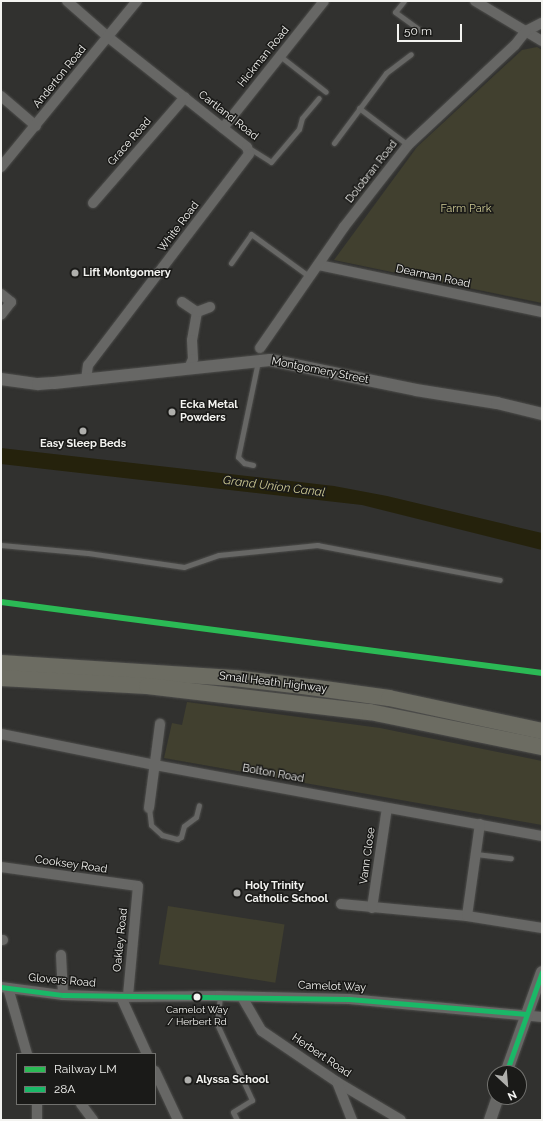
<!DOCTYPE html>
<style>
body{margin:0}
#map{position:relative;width:543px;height:1121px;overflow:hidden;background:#31312f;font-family:Raleway,sans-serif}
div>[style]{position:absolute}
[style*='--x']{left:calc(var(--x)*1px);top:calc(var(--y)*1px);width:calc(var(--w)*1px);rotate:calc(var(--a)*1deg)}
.green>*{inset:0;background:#41402f;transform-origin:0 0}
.water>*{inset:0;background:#25220c}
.roads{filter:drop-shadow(0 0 1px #4d4d4b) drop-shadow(0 0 1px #4d4d4b)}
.service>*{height:5px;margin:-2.5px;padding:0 2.5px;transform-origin:2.5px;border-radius:2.5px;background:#676765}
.minor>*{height:10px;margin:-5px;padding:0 5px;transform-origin:5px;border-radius:5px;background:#676765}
.tertiary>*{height:12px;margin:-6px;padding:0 6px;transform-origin:6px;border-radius:6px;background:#676765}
.trunk>*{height:16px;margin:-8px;padding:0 8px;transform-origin:8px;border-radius:8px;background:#6c6c62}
.bus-1>*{height:5px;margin:-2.5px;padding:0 2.5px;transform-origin:2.5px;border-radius:2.5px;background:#1ab867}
.rail-1>*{height:6px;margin:-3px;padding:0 3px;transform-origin:3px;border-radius:3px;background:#2bba55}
.dots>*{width:11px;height:11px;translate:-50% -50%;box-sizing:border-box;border:2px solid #1a1a18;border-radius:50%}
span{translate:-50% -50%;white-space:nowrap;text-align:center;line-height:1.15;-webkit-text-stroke:3px #1a1a18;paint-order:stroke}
.bus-label{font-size:10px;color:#f3f3f0}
.street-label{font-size:11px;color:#f3f3f0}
.park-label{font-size:11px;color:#cdc993}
.poi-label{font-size:11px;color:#f3f3f0;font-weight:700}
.left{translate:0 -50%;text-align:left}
.water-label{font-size:12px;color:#ccc892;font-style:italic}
.frame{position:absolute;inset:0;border:2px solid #f3f3f0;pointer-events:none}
.legend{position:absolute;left:16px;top:1053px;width:140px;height:52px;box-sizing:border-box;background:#1a1a18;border:1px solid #71716e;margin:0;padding:5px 7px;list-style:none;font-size:12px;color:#f3f3f0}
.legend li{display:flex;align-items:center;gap:8px;height:20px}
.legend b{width:20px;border:1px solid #71716e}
.north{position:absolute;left:487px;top:1065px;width:40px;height:40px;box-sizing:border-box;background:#1a1a18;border:1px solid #71716e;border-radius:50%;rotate:154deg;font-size:11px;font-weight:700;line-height:16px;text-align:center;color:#f3f3f0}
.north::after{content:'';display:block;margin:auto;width:14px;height:18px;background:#afafac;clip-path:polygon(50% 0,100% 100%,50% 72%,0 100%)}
.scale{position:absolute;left:397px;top:24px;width:65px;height:18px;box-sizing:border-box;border:2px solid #f3f3f0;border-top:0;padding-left:5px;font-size:12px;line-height:14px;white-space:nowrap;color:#f3f3f0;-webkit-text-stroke:3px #1a1a18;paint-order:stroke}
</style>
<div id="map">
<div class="green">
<i style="clip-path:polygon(537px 47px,542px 50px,542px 303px,334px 260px,417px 147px,522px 50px)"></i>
<i style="clip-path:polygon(187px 702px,380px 728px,542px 761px,542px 825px,164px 758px,172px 723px,182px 725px)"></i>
<i style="left:168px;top:906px;width:118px;height:59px;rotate:9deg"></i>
</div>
<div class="water">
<i style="clip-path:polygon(1px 448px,334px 486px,387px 496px,542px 533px,542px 550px,362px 505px,1px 464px)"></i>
</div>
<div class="roads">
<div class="service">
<i style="--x:404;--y:1;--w:14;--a:129"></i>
<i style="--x:395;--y:12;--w:32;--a:36"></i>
<i style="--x:280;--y:56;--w:58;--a:38"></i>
<i style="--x:359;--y:108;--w:61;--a:37.1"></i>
<i style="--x:334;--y:143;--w:87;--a:-53.4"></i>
<i style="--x:386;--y:73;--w:31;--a:-37"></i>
<i style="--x:249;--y:148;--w:26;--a:32"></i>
<i style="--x:271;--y:162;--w:43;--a:-49.7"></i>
<i style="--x:299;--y:129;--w:11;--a:-75"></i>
<i style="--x:302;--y:118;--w:26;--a:-50"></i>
<i style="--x:231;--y:263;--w:35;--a:-55"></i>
<i style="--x:251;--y:234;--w:73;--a:36.1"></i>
<i style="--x:253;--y:465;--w:9;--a:-167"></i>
<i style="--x:244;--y:463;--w:8;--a:-135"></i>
<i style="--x:238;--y:457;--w:98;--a:-78.2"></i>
<i style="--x:1;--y:545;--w:87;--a:5.3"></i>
<i style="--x:88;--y:553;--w:97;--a:8.3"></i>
<i style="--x:184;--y:567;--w:37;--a:-19"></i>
<i style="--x:219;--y:555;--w:99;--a:-5.8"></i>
<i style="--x:317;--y:545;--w:186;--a:10.8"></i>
<i style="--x:149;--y:808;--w:17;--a:83"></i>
<i style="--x:151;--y:825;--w:15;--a:42"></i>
<i style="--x:162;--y:835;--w:16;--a:15"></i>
<i style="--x:177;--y:839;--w:4;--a:-27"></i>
<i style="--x:181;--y:837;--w:11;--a:-75"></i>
<i style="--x:184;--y:826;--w:15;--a:-37"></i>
<i style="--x:196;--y:817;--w:12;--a:-76"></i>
<i style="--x:476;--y:854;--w:35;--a:7"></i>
<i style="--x:220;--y:996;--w:28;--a:96"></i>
<i style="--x:217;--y:1024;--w:84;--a:65.3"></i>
<i style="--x:252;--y:1100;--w:22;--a:148"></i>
<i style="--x:233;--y:1112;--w:9;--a:63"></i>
</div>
<div class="minor">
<i style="--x:67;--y:1;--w:55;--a:41.3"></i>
<i style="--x:108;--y:37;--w:177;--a:38.4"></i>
<i style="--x:247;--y:147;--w:7;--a:74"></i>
<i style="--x:249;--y:154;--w:265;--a:127.3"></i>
<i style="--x:88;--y:365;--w:14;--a:98"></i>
<i style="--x:475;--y:1;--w:78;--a:30.8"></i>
<i style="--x:526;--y:31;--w:18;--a:-27"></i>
<i style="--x:1;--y:96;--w:46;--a:40.6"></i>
<i style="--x:223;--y:128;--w:162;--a:-51.5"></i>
<i style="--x:1;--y:167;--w:215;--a:-50.7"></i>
<i style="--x:93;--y:203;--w:140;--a:-49"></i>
<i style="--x:319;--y:265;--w:228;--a:11.9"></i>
<i style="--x:1;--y:294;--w:13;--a:39"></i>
<i style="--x:11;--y:302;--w:16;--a:128"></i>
<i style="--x:182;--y:302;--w:18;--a:34"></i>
<i style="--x:197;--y:312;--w:28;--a:100"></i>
<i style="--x:192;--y:340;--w:19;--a:87"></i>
<i style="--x:193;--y:359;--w:10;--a:114"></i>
<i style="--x:197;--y:312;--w:14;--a:-21"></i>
<i style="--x:260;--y:348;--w:147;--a:-55.2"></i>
<i style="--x:344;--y:227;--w:104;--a:-52"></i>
<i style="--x:408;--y:145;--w:146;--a:-43.1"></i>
<i style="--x:515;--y:45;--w:18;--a:-52"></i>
<i style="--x:1;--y:734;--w:157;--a:11.4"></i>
<i style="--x:155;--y:765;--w:393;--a:10.4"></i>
<i style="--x:149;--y:808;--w:85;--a:-82.5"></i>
<i style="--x:1;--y:867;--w:138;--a:7.9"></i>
<i style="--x:138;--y:886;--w:110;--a:95.2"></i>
<i style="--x:341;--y:904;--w:127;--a:5.4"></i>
<i style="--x:467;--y:916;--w:76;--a:9.1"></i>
<i style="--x:372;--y:908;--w:101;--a:-81.5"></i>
<i style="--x:467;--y:916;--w:93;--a:-82"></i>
<i style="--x:1;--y:940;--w:2;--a:0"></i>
<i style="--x:61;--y:955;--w:40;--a:87.1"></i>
<i style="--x:1;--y:987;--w:63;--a:7.4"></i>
<i style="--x:63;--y:995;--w:58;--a:2"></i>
<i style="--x:121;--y:997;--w:99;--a:-0.6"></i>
<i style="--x:220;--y:996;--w:129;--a:1.3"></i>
<i style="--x:349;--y:999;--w:194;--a:5.3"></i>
<i style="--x:8;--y:988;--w:69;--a:73.9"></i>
<i style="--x:121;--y:997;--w:63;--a:65.5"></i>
<i style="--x:242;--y:997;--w:39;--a:60"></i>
<i style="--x:262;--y:1031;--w:91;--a:34.2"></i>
<i style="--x:337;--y:1082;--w:74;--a:30.7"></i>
<i style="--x:155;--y:1071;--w:54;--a:64.9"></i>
<i style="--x:337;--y:1082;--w:41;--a:68.5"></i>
<i style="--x:81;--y:1104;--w:20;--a:53"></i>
<i style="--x:37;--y:1120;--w:16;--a:-90"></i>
</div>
<div class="tertiary">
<i style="--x:1;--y:379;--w:37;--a:8"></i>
<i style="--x:38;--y:384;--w:16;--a:-4"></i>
<i style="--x:54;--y:383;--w:217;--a:-6.1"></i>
<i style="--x:270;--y:360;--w:149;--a:11.6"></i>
<i style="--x:416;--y:390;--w:82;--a:9.1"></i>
<i style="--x:497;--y:403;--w:46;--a:13.7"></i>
<i style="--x:506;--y:1073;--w:107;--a:-70.4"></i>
<i style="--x:490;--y:1120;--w:24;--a:-71"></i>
</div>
<div class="trunk">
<i style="--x:1;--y:663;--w:233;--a:3.7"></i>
<i style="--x:234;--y:678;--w:77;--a:6.8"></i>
<i style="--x:310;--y:687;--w:80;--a:7.9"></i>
<i style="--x:389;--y:698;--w:157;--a:12.2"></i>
<i style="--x:1;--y:678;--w:146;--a:3.1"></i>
<i style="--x:147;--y:686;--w:225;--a:6.7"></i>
<i style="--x:370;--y:712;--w:176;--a:11.5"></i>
</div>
</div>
<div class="bus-1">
<i style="--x:1;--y:987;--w:63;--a:7.4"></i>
<i style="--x:63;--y:995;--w:286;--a:0.8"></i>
<i style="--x:349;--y:999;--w:178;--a:4.8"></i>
<i style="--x:506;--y:1073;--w:107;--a:-70.4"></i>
</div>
<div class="rail-1">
<i style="--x:1;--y:602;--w:546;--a:7.48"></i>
</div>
<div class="dots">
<i style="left:75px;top:273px;background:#afafac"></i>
<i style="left:172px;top:412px;background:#afafac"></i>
<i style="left:83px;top:431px;background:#afafac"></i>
<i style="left:237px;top:893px;background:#afafac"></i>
<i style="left:197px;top:997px;background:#f3f3f0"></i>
<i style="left:188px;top:1080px;background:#afafac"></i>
</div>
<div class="bus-label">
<span style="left:197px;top:1015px">Camelot Way<br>/ Herbert Rd</span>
</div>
<div class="street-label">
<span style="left:264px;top:57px;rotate:-51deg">Hickman Road</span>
<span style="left:60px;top:77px;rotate:-51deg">Anderton Road</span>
<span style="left:228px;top:116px;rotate:38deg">Cartland Road</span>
<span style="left:130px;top:142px;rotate:-49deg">Grace Road</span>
<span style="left:372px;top:172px;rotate:-52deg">Dolobran Road</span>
<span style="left:179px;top:227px;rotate:-53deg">White Road</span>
<span style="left:433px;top:277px;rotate:12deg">Dearman Road</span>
<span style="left:320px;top:371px;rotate:11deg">Montgomery Street</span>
<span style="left:273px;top:683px;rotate:7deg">Small Heath Highway</span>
<span style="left:273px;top:774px;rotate:10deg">Bolton Road</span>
<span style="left:368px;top:856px;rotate:-82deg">Vann Close</span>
<span style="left:71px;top:865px;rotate:8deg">Cooksey Road</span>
<span style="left:121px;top:940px;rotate:-84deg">Oakley Road</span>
<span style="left:62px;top:981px;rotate:5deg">Glovers Road</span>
<span style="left:332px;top:987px;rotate:2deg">Camelot Way</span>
<span style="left:321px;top:1056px;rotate:34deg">Herbert Road</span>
</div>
<div class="park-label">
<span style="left:466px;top:209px">Farm Park</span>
</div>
<div class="poi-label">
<span class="left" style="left:83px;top:273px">Lift Montgomery</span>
<span class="left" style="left:180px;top:412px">Ecka Metal<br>Powders</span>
<span style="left:83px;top:444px">Easy Sleep Beds</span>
<span class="left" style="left:245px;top:893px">Holy Trinity<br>Catholic School</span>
<span class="left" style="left:196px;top:1080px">Alyssa School</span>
</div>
<div class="water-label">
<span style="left:274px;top:487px;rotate:7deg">Grand Union Canal</span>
</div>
<div class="frame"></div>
<ul class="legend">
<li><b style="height:5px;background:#2bba55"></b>Railway LM</li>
<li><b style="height:5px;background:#1ab867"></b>28A</li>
</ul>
<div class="north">N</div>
<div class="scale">50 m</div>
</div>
